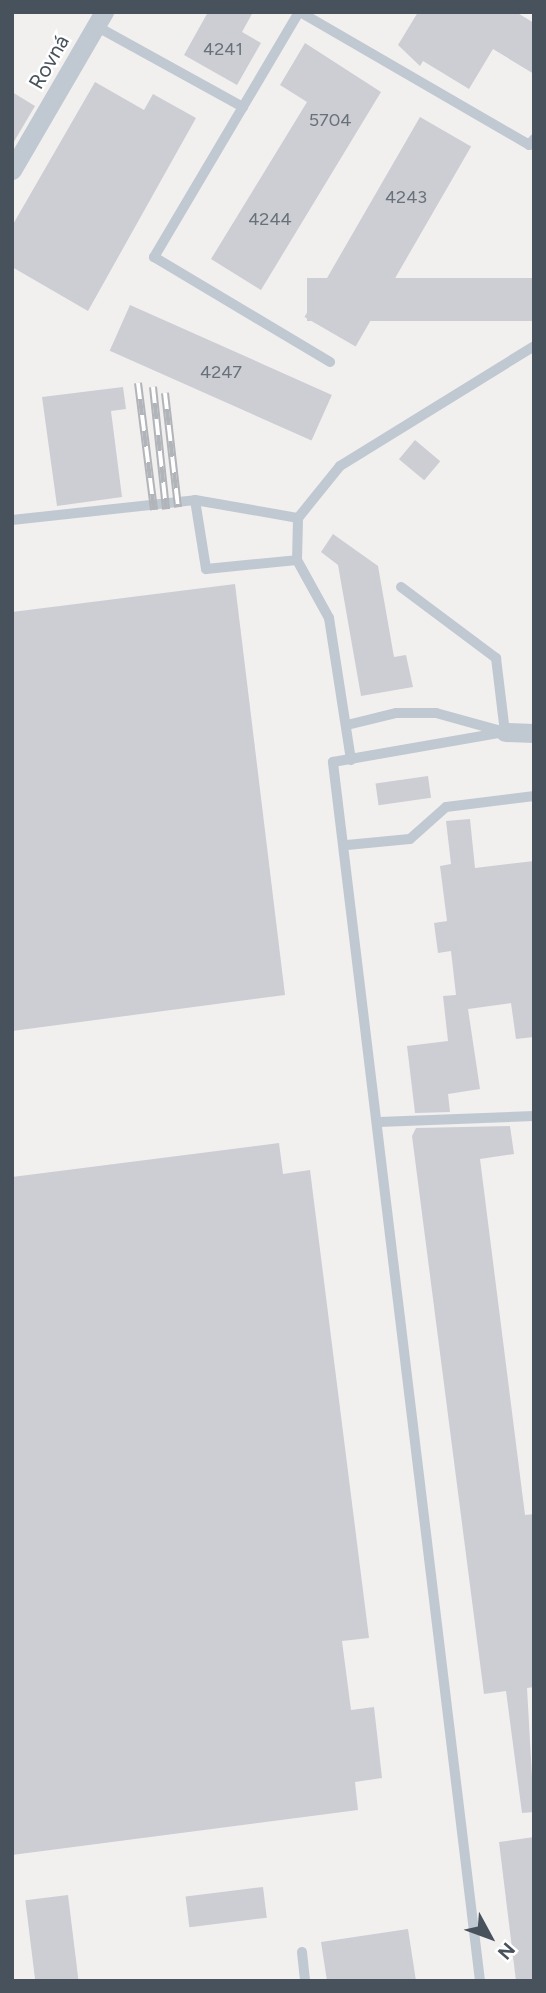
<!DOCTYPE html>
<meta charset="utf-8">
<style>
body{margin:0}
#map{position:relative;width:546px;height:1993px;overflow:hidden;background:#f2efef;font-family:Figtree,sans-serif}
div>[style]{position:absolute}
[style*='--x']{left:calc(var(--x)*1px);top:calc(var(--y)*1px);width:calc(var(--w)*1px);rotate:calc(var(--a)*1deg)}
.building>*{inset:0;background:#ccced4;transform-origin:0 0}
.lane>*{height:10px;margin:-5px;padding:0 5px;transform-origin:5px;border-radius:5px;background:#c0c9d1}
.street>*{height:19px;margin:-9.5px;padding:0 9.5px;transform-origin:9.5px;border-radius:9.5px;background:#c0c9d1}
.rail>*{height:8px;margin-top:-4px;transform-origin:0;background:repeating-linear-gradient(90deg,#fff 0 16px,#b1b4b9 0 32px);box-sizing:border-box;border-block:2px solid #b1b4b9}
span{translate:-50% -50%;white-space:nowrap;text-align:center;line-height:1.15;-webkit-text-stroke:5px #fff;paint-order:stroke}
.number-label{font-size:18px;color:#68717a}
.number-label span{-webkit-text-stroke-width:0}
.street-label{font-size:21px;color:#47525c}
.frame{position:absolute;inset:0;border:14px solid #47525c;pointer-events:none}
.north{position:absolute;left:455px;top:1902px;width:70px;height:70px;-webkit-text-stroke:5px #fff;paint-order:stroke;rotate:131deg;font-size:19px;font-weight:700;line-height:28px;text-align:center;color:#47525c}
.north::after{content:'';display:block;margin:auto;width:24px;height:32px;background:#47525c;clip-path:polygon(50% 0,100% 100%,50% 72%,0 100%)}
</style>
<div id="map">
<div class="building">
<i style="clip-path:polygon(208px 12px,253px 12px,242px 32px,261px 43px,237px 85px,184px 55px)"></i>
<i style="clip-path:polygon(418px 12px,516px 12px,534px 23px,534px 74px,493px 49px,469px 89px,423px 61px,420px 66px,398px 45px)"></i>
<i style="clip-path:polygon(305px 43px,381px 92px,261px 290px,211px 259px,307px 102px,280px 85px)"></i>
<i style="clip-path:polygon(95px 82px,144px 110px,153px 94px,196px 118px,88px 311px,12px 267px,12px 226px)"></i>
<i style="clip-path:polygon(12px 92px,35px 106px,12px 145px)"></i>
<i style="left:420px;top:117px;width:59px;height:231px;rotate:30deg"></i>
<i style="left:534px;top:278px;width:43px;height:227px;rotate:90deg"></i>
<i style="left:130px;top:305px;width:221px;height:50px;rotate:24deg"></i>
<i style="clip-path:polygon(123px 387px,126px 409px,111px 411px,122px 497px,57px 506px,42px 397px)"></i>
<i style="left:415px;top:440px;width:33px;height:25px;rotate:40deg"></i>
<i style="clip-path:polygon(333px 534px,378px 566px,394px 657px,406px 655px,413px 687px,361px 696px,338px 565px,321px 552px)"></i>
<i style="clip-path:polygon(235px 584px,285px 995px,12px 1031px,12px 612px)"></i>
<i style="left:428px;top:776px;width:22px;height:53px;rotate:82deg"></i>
<i style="clip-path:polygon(470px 819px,475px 868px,534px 861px,534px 1037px,516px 1039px,511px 1003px,468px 1009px,480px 1089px,448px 1094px,450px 1112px,415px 1113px,407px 1046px,448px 1041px,443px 996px,456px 995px,451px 951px,438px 953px,434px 923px,447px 921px,440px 866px,451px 864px,446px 821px)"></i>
<i style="clip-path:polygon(510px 1126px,514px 1154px,480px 1159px,525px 1515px,534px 1514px,534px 1687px,527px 1688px,534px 1812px,522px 1813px,506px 1691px,484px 1694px,412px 1136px,416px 1128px)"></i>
<i style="clip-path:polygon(279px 1143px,283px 1174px,310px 1170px,369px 1638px,342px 1641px,351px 1710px,374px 1707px,382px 1778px,355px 1782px,358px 1810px,12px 1855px,12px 1177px)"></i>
<i style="clip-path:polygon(534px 1837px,534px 1981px,516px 1981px,499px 1842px)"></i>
<i style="left:263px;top:1887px;width:31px;height:78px;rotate:83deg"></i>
<i style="left:68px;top:1895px;width:87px;height:43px;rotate:83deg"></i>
<i style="clip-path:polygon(408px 1929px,416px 1981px,327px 1981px,321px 1942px)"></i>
</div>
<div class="lane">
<i style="--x:299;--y:12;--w:285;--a:120.6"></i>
<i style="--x:154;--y:257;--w:205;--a:30.8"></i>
<i style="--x:300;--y:12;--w:265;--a:30.1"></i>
<i style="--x:529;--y:145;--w:8;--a:-50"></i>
<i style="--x:96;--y:26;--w:168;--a:28.9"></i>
<i style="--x:195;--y:500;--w:70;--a:80.9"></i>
<i style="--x:206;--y:569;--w:91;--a:-5.6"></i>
<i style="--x:12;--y:520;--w:184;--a:-6.2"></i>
<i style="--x:195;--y:500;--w:105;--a:9.9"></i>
<i style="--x:401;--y:587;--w:119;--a:36.8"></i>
<i style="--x:496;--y:658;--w:75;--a:83.1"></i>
<i style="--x:347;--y:725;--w:50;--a:-13.8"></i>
<i style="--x:396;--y:713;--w:40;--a:0"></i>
<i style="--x:436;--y:713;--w:67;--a:15.5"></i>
<i style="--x:351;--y:760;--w:144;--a:-98.8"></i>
<i style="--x:329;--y:618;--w:66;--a:-118.9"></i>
<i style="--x:297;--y:560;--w:42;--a:-88.6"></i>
<i style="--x:298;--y:518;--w:67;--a:-51.1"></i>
<i style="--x:340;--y:466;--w:228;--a:-31.7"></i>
<i style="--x:347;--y:845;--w:63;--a:-5.4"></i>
<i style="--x:410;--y:839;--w:48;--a:-41.6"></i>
<i style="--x:446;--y:807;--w:89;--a:-7.1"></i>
<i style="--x:379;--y:1122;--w:155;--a:-2.2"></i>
<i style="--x:302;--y:1952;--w:29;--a:84"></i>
<i style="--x:480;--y:1981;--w:1228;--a:-96.88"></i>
<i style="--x:333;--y:762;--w:175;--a:-9.9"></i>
</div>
<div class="street">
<i style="--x:12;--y:170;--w:183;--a:-59.8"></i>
<i style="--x:505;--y:732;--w:29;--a:2"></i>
</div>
<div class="rail">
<i style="--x:138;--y:383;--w:128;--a:82.8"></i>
<i style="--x:153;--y:387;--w:123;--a:83.9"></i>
<i style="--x:165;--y:393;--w:115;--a:83.5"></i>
</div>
<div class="number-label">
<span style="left:223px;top:49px">4241</span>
<span style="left:330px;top:120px">5704</span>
<span style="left:406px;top:197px">4243</span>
<span style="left:270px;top:219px">4244</span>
<span style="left:221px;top:372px">4247</span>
</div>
<div class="street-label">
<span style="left:49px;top:62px;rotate:-60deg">Rovná</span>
</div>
<div class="frame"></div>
<div class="north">N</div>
</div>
